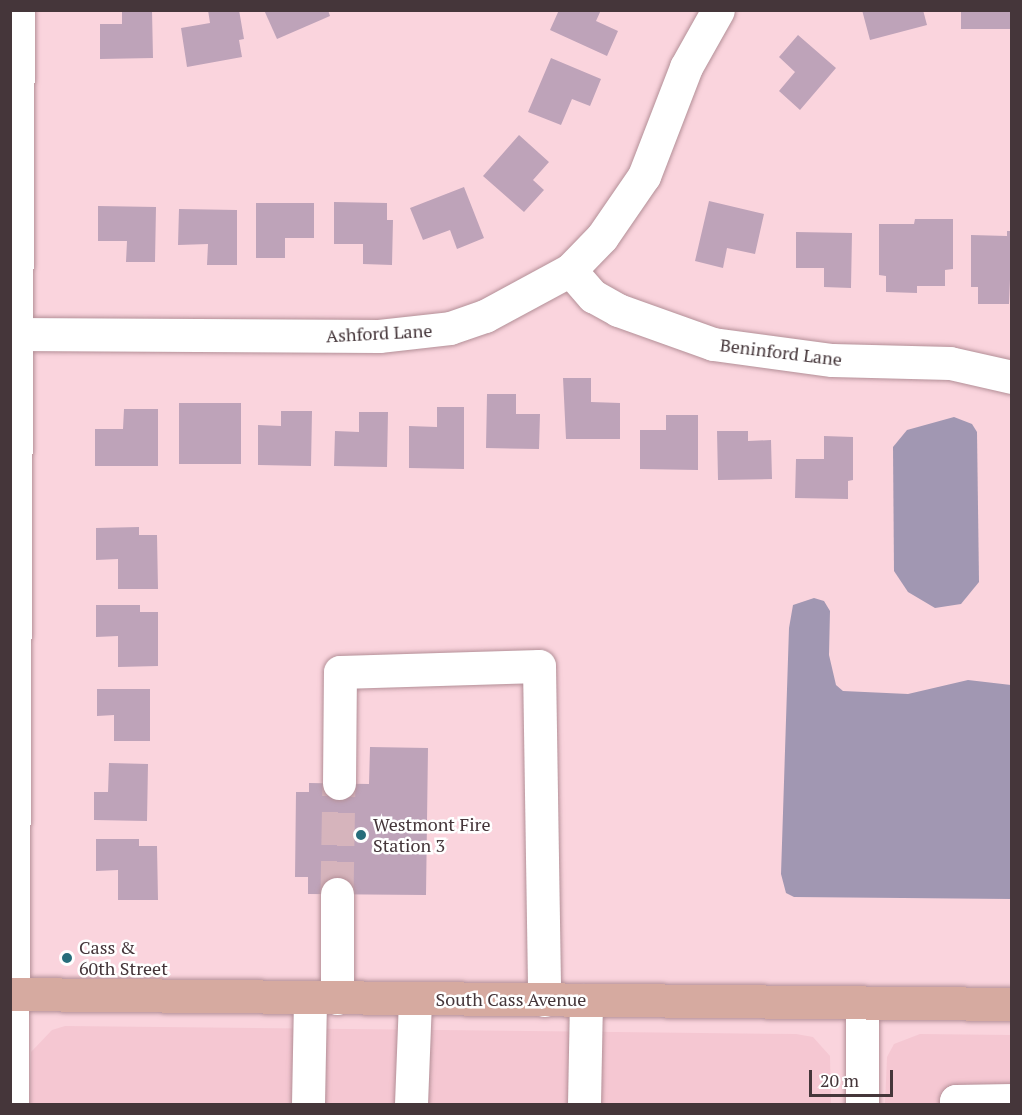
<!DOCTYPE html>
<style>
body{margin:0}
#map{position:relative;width:1022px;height:1115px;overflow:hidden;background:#fad4dd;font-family:"PT Serif",serif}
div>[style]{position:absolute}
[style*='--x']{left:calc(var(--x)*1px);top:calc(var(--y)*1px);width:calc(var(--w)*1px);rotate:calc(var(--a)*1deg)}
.built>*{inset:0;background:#f5c7d2}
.water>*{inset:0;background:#a197b2}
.building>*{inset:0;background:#bea3b9;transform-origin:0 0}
.minor-tunnel>*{height:33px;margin-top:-16.5px;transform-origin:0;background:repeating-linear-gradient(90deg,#d6b4bc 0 33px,transparent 0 49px)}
.roads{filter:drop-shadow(0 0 2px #b38f97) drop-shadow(0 0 2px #b38f97)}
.minor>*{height:33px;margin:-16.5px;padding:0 16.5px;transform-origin:16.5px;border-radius:16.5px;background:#fff}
.major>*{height:33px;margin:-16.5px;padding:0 16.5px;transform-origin:16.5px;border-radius:16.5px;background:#d6aaa0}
.dots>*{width:16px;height:16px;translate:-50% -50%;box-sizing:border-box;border:3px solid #fff;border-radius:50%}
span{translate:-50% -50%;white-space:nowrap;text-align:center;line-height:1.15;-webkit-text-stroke:5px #fff;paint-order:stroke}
.street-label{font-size:18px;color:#45363a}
.poi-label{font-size:18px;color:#45363a}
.left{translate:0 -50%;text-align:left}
.frame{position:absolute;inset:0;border:12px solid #45363a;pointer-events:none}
.scale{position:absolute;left:809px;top:1070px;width:84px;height:27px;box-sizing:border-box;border:3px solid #45363a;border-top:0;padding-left:8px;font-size:18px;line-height:21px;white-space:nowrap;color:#45363a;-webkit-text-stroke:4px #fff;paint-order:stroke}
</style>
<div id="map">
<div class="built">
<i style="clip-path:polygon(65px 1026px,796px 1034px,813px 1037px,830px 1056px,831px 1104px,29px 1104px,31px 1052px,52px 1030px)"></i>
<i style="clip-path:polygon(920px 1034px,1011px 1035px,1011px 1104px,885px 1104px,887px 1057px,894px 1044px)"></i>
</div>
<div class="water">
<i style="clip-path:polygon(954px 417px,972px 424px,977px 432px,979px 582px,961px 604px,935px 608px,908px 592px,894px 571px,893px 447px,907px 430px)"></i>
<i style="clip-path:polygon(814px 598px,824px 601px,830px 611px,829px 655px,836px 685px,843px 691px,908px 694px,968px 680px,1011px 685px,1011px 899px,794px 897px,786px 893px,781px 874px,789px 628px,793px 605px)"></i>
</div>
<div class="building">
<i style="clip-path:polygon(122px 10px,152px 10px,153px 58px,100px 59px,100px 24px,122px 24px)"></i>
<i style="clip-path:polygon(208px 10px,239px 10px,244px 39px,239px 40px,242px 57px,187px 67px,181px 28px,210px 23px)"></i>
<i style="clip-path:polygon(264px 10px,328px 10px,330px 16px,277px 39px)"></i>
<i style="clip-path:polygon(559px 10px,601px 10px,596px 21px,618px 31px,607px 56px,550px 30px)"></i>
<i style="clip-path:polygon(862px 10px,923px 10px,927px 25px,870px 40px)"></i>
<i style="left:961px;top:10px;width:51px;height:19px"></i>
<i style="clip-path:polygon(798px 35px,836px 68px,800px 110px,779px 91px,795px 72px,779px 57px)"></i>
<i style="clip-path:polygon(551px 58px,601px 79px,590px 106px,572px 99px,561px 125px,528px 112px)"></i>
<i style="clip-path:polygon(519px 135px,549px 162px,533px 180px,544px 190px,524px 212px,483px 176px)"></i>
<i style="clip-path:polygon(464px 187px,484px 238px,457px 249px,450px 230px,423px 240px,410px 208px)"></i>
<i style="clip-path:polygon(709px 201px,764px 214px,755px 254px,727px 248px,723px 268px,695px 261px)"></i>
<i style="clip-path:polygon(334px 202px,387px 203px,387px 220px,393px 220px,392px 265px,363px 264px,363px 244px,334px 244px)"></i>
<i style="clip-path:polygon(256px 203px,314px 203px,314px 238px,285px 238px,285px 258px,256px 258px)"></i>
<i style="clip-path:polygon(98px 206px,156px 207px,155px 262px,126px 262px,127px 241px,98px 241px)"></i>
<i style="clip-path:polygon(179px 209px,237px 210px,237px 265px,207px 265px,208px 244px,178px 245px)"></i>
<i style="clip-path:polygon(915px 219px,953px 219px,953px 269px,945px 270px,945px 286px,917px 286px,917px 293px,886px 292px,886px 276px,879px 275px,879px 224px,914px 224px)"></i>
<i style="clip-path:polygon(1007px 231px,1012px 231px,1009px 304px,978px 304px,978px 287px,971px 287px,971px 235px,1007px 236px)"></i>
<i style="clip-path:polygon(796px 232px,852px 233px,851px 288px,824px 287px,824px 268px,796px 268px)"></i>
<i style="clip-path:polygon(563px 378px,591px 378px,591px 402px,620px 403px,620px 439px,566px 439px)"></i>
<i style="clip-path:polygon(487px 394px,516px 394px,516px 414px,540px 414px,539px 449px,486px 448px)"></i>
<i style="left:179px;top:403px;width:62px;height:61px"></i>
<i style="clip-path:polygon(437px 407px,464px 407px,464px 469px,409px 468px,409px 426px,437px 427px)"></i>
<i style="clip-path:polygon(124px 409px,158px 409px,158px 466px,95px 466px,95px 429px,123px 429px)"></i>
<i style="clip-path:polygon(281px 411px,312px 411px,311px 466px,258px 465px,258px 425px,281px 426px)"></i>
<i style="clip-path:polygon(359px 412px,388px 412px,387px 467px,334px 466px,335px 431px,359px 432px)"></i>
<i style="clip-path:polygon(666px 415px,698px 415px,698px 470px,640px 469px,640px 430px,666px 430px)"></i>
<i style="clip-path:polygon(717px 431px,748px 431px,748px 441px,771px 440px,772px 479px,718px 480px)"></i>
<i style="clip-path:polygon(824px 436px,853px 437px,853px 480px,848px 481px,848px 499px,795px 498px,796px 459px,824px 459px)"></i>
<i style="clip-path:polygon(139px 527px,139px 535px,157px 535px,158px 589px,118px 589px,118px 559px,96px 560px,96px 528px)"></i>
<i style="clip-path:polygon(96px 605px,140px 605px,140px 612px,158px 612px,158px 666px,118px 667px,118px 636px,96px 637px)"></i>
<i style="clip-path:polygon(97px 689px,150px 689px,150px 741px,114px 741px,114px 715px,97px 716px)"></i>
<i style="clip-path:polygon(370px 747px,428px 748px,426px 895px,308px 894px,308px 877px,295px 877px,296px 792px,309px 792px,309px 783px,369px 784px)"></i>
<i style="clip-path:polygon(109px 763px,148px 764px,147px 821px,94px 820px,94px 792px,108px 792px)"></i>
<i style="clip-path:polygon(96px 839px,139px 839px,139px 846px,157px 846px,158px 900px,118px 900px,118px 870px,96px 871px)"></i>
</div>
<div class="minor-tunnel">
<i style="--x:337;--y:894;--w:111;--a:-89"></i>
</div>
<div class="roads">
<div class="minor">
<i style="--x:570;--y:270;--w:35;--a:49"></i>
<i style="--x:593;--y:296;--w:29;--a:29"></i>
<i style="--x:618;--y:310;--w:101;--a:19.7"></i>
<i style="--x:713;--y:344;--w:120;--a:7.7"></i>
<i style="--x:832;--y:360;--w:118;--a:1.5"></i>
<i style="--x:950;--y:363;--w:64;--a:12.7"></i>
<i style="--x:16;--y:334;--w:363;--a:0.3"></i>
<i style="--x:379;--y:336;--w:71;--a:-6.4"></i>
<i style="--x:450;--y:328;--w:37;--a:-19"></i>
<i style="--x:485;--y:316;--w:97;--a:-28.4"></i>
<i style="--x:570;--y:270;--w:46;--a:-45.9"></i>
<i style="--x:602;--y:237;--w:74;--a:-55.5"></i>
<i style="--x:644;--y:176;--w:117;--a:-68.9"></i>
<i style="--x:686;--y:67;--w:65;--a:-60.7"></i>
<i style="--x:339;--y:783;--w:111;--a:-89.5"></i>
<i style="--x:340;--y:672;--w:199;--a:-1.7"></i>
<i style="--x:539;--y:666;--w:334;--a:89.1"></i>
<i style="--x:337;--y:998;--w:104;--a:-90"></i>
<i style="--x:12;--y:1104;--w:1094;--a:-89.69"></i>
<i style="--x:308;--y:1104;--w:107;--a:-88.9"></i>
<i style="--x:411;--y:1104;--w:105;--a:-87.8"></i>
<i style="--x:584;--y:1104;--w:104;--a:-88.9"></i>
<i style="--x:862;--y:1104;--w:101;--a:-90"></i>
<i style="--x:956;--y:1104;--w:3;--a:-90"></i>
<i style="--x:956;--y:1101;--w:56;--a:-1"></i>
</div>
<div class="major">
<i style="--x:10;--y:994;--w:1002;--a:0.57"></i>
</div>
</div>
<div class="dots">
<i style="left:361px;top:835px;background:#276d7b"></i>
<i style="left:67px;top:958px;background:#276d7b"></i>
</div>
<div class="street-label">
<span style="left:379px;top:333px;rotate:-3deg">Ashford Lane</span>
<span style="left:781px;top:352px;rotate:7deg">Beninford Lane</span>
<span style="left:511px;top:999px">South Cass Avenue</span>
</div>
<div class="poi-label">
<span class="left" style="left:373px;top:835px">Westmont Fire<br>Station 3</span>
<span class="left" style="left:79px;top:958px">Cass &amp;<br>60th Street</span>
</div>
<div class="frame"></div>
<div class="scale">20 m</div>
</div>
